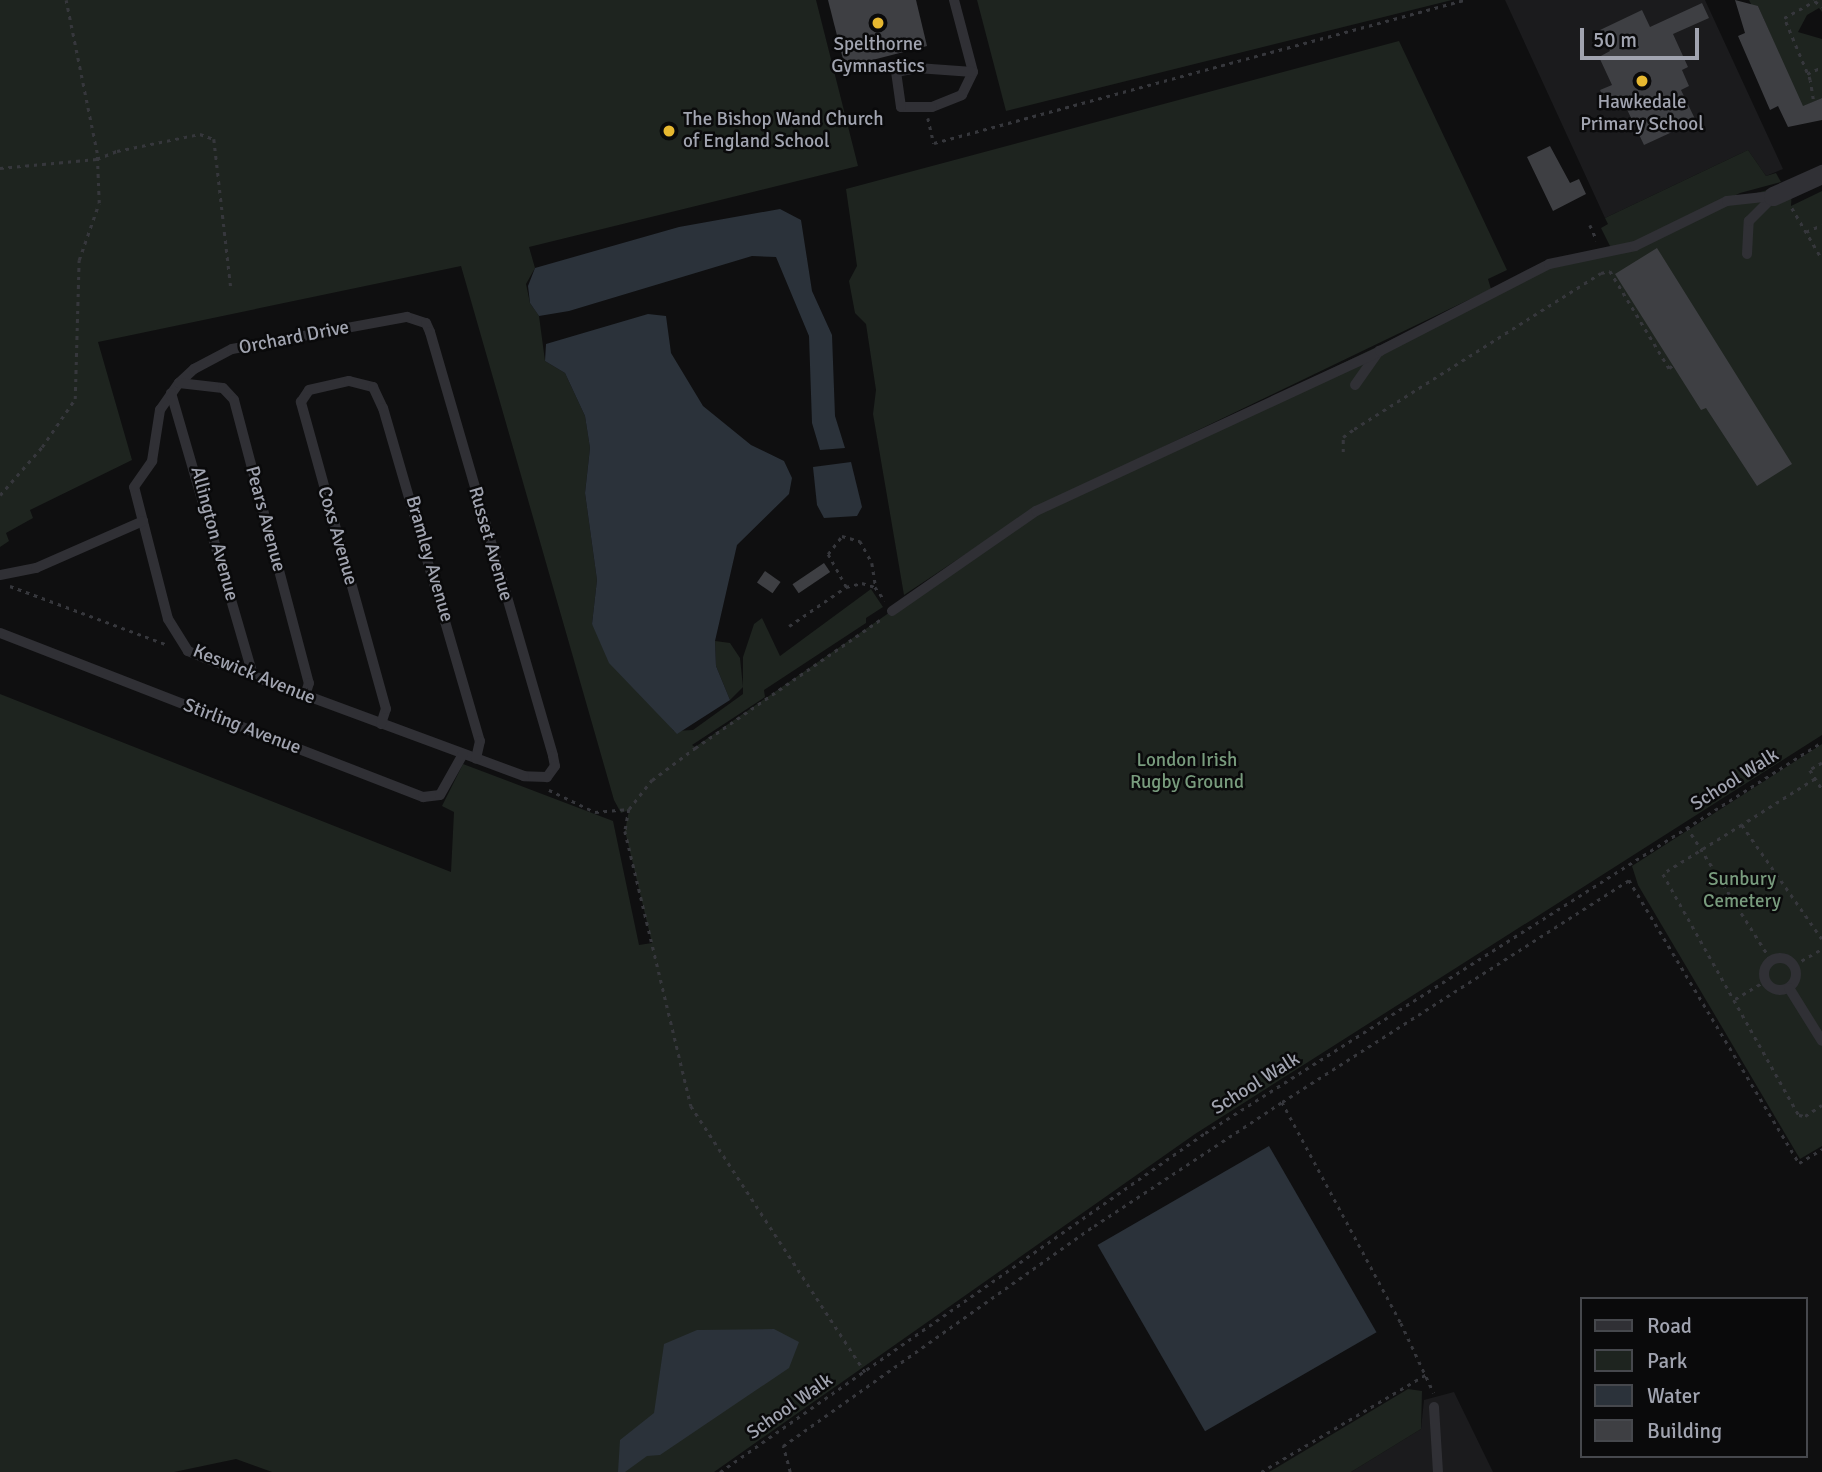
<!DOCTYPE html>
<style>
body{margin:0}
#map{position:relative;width:1822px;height:1472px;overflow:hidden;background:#0f0f10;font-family:Signika,sans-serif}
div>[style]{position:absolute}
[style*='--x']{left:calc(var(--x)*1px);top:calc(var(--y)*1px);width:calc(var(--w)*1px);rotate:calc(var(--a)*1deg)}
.built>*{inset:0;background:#1b1b1d}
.green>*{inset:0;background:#1e241f}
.water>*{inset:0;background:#2b323a;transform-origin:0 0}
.building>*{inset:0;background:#3e3f43;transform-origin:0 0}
.path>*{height:2.5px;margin-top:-1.25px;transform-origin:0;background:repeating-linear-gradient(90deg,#36373c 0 3.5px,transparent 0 8.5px)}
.service>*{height:10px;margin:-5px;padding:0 5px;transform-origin:5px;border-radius:5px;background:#303035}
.service>.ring{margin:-5px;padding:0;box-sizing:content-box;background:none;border:10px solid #303035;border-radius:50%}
.minor>*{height:19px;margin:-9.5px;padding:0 9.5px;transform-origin:9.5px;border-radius:9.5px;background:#303035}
.dots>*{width:19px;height:19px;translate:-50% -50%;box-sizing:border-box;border:4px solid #0a0a0b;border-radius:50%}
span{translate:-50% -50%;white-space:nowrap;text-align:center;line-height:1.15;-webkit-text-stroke:5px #0a0a0b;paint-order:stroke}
.poi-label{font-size:19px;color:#a1a4b0}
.left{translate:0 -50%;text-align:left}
.street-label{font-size:19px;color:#a1a4b0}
.park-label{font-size:19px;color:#789b7d}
.legend{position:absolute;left:1580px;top:1297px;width:228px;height:161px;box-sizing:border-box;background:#0a0a0b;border:2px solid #46484d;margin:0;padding:9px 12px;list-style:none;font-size:21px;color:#a1a4b0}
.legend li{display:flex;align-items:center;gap:14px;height:35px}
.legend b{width:35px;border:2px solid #46484d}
.scale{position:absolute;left:1580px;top:28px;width:119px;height:32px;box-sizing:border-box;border:4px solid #a1a4b0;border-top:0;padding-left:9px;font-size:21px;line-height:24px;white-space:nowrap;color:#a1a4b0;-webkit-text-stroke:5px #0a0a0b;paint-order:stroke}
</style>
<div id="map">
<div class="built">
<i style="clip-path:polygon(1505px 0,1705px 0,1783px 169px,1766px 176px,1748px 150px,1605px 218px)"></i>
<i style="clip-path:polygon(1454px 1392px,1493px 1472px,1351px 1472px,1421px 1429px,1424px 1400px)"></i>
</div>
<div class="green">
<i style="clip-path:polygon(0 0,816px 0,858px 166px,529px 247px,535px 268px,526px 284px,530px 303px,539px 316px,545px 361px,565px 373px,585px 416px,590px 448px,585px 493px,597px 580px,592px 624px,674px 731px,693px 730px,743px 694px,743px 657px,754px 624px,762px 618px,780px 656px,871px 589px,883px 607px,866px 618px,866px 623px,764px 690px,765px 697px,692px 745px,695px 747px,1036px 511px,1549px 264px,1612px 250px,1601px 228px,1608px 224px,1605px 218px,1748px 150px,1766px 176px,1776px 173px,1781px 182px,1740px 193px,1637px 242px,1727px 201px,1771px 189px,1792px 189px,1791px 206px,1822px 191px,1822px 735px,1195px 1134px,714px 1472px,272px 1472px,236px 1459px,174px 1472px,0 1472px,0 694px,451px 872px,454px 812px,442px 806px,463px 764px,613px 821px,639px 945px,652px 943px,625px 831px,629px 810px,621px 813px,614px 800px,461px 266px,98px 342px,132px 460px,30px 510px,33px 518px,6px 533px,9px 541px,0 547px)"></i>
<i style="clip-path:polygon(977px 0,1452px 0,1006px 111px)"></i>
<i style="clip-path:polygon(1749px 0,1822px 0,1822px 12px,1819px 8px,1807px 15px,1798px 32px,1822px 39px,1822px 98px,1802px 107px,1758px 6px,1753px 8px)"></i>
<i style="clip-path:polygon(1399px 41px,1507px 270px,1488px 279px,1491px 289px,1032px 510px,904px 595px,873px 414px,876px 390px,866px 324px,855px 313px,849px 281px,857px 266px,846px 189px)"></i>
<i style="clip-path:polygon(715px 641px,730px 643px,740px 658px,743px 687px,730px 700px,716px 666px)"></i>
<i style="clip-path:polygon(1822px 744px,1822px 1146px,1800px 1159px,1638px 885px,1632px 866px)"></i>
<i style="clip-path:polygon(1408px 1389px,1422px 1391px,1421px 1429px,1351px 1472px,1269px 1472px)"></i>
</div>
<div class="water">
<i style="clip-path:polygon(780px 209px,801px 220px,812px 291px,832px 335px,835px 416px,845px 448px,820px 450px,812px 423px,809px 336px,776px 257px,752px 256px,569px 311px,539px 316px,530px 303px,528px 286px,535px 268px,679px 227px)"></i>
<i style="clip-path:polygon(648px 314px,666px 316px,671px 353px,703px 406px,751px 445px,784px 461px,792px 478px,789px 494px,737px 545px,715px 641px,716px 666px,730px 700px,677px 734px,609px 663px,592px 624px,597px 580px,585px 493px,590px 448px,585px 416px,565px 373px,545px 361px,546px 344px)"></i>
<i style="clip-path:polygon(851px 462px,862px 507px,857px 516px,824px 518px,817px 505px,813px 467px)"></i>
<i style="left:1269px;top:1146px;width:215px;height:198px;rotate:60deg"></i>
<i style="clip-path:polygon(774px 1329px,799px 1342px,789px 1368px,660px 1455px,647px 1456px,625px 1472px,618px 1472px,620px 1440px,654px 1413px,664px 1344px,697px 1330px)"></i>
</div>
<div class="building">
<i style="clip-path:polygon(828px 0,916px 0,927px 46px,845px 67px)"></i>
<i style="clip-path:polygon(1735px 0,1758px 6px,1803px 106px,1822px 98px,1822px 120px,1788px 127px,1778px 106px,1770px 110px,1738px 36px,1745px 33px)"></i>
<i style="clip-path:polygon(1702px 3px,1709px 18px,1673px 34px,1688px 67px,1682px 70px,1689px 86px,1681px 90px,1696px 121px,1644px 145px,1622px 99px,1607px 106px,1600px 90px,1612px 85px,1599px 57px,1610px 51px,1600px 30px,1642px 10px,1650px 27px)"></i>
<i style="clip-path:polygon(1550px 146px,1570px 183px,1579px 179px,1586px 194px,1553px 211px,1527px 157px)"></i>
<i style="clip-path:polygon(1657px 248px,1792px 464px,1757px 486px,1706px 408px,1701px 410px,1615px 274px)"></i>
<i style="left:824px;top:563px;width:11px;height:38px;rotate:56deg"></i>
<i style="left:765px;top:571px;width:19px;height:14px;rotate:35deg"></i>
</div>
<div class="path">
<i style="--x:1807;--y:74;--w:17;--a:-25"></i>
<i style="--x:1813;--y:99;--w:19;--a:-99"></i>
<i style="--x:1810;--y:80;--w:67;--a:-112.8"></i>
<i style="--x:1784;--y:18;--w:35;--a:-29"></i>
<i style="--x:1815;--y:1;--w:9;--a:41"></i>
<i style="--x:928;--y:118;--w:26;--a:77"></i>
<i style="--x:934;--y:143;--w:549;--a:-15.1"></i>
<i style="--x:0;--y:168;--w:97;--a:-5.3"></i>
<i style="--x:97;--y:159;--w:22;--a:-22"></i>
<i style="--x:117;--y:151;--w:85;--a:-11.6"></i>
<i style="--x:200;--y:134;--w:15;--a:20"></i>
<i style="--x:214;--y:139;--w:151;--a:83.5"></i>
<i style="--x:1792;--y:208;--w:59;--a:59.5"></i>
<i style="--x:1590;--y:225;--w:17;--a:66"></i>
<i style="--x:1806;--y:232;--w:17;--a:-24"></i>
<i style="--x:1343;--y:452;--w:15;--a:-90"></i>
<i style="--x:1343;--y:437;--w:14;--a:-36"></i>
<i style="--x:1354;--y:429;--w:292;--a:-32.3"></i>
<i style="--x:1601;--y:273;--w:9;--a:-13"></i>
<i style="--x:1610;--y:271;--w:114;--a:58.7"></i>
<i style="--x:1669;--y:368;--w:5;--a:-37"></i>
<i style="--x:0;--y:495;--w:64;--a:-48.8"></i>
<i style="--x:42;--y:447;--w:58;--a:-55.5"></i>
<i style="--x:75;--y:399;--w:139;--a:-88.4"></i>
<i style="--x:79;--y:260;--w:60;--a:-70.7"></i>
<i style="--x:99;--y:203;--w:50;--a:-92.3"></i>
<i style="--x:97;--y:153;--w:156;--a:-101.5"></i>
<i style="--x:10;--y:586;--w:169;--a:20.5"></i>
<i style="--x:846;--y:587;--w:38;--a:-119"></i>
<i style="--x:828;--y:554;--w:23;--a:-52"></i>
<i style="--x:842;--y:536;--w:19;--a:16"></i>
<i style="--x:860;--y:541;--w:25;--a:61"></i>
<i style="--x:872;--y:563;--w:25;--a:81"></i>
<i style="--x:789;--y:626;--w:69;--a:-34.4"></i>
<i style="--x:846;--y:587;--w:16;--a:-14"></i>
<i style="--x:862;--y:583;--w:14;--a:17"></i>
<i style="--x:875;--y:587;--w:17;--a:54"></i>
<i style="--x:1822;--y:763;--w:14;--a:150"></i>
<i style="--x:1810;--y:770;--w:22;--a:58"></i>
<i style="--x:1815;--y:779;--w:86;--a:147.8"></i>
<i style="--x:1742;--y:825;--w:139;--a:54.9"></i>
<i style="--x:549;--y:790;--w:51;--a:25.6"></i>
<i style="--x:595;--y:812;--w:34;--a:-5"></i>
<i style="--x:629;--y:809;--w:22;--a:100"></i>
<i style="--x:625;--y:831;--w:283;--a:76.5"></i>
<i style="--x:691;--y:1106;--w:318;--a:56.8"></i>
<i style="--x:629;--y:809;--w:37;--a:-52"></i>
<i style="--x:652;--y:780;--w:54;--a:-36.7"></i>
<i style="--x:695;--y:748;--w:229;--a:-34.7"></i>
<i style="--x:1742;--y:825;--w:93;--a:148.2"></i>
<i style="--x:1663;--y:874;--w:277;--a:60.6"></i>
<i style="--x:1799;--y:1115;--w:6;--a:9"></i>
<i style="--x:1805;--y:1116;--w:20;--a:-33"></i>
<i style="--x:1687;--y:827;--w:157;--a:57.7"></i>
<i style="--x:1794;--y:965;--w:32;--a:-30"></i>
<i style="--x:1735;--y:999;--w:35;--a:-31"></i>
<i style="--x:1282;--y:1102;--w:412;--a:-32.6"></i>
<i style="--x:1629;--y:880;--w:330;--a:59"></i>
<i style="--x:1799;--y:1163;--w:27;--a:-31"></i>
<i style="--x:720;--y:1472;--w:592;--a:-34.95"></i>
<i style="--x:1205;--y:1133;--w:730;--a:-32.36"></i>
<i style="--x:790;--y:1472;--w:27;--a:-105"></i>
<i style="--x:783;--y:1446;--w:381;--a:-35.3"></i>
<i style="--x:1094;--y:1226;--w:225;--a:-33.4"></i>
<i style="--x:1282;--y:1102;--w:251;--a:61.7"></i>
<i style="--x:1401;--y:1323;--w:77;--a:64.8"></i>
<i style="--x:1261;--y:1472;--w:193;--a:-30.6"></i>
</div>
<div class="service">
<i style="--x:954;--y:0;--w:74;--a:75.2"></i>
<i style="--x:973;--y:72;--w:25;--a:116"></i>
<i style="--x:962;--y:95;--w:32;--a:158"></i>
<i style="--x:932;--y:107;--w:31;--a:180"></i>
<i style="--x:901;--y:107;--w:35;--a:-98"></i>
<i style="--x:896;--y:72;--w:21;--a:-11"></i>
<i style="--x:917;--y:68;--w:56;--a:4.1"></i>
<i style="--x:1747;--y:254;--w:33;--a:-87"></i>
<i style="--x:1749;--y:221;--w:34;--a:-45"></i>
<i style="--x:407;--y:317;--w:20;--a:18"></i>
<i style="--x:426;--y:323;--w:10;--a:66"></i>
<i style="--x:430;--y:332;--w:441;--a:73.8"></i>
<i style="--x:553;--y:756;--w:10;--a:79"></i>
<i style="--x:555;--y:766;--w:14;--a:126"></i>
<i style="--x:547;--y:777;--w:23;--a:-178"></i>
<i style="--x:524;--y:776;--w:338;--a:-159.7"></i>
<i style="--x:207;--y:659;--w:21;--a:-157"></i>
<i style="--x:188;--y:651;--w:38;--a:-122"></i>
<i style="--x:168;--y:619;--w:136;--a:-104.4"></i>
<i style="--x:134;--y:487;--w:32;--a:-55"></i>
<i style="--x:152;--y:461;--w:52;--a:-81.1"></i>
<i style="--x:160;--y:410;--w:33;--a:-55"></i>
<i style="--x:179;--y:383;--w:21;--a:-43"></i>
<i style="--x:194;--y:369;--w:43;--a:-27.8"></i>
<i style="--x:232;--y:349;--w:178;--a:-10.4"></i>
<i style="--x:179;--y:383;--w:44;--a:6.5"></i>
<i style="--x:223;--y:388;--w:16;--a:47"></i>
<i style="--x:234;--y:400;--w:293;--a:75.2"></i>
<i style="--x:309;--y:683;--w:13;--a:108"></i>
<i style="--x:1355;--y:385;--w:42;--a:-54.8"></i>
<i style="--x:171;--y:393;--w:295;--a:73.8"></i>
<i style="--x:0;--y:575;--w:37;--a:-11"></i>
<i style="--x:36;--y:568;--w:117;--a:-23.7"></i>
<i style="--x:892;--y:611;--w:175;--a:-34.8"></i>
<i style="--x:1036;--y:511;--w:379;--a:-24.9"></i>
<i style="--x:1380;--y:351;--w:190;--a:-27.2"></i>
<i style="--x:1549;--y:264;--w:88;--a:-11.8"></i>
<i style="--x:1635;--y:246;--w:102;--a:-26.1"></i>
<i style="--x:1727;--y:201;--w:46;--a:-6.2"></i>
<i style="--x:0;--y:633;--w:454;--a:21.2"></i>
<i style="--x:423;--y:797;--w:17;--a:-7"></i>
<i style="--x:440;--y:795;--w:47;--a:-60.7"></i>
<i style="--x:381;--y:724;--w:16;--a:-72"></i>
<i style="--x:386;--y:709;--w:319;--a:-105.5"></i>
<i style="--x:301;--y:402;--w:14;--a:-56"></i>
<i style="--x:309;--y:390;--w:41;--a:-12.7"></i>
<i style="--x:349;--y:381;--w:25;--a:14"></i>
<i style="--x:373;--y:387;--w:23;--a:65"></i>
<i style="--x:383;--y:408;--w:347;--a:73.8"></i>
<i style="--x:480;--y:741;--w:18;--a:103"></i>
<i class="ring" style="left:1764px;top:958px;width:22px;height:22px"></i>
<i style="--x:1789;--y:988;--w:62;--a:58.1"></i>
<i style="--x:1434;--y:1407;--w:65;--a:86.5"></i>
</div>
<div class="minor">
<i style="--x:1773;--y:196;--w:54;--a:-24.2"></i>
</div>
<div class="dots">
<i style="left:878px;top:23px;background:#e7b830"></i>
<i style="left:1642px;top:81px;background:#e7b830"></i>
<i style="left:669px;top:131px;background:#e7b830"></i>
</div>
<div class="poi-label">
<span style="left:878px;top:56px">Spelthorne<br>Gymnastics</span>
<span style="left:1642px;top:114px">Hawkedale<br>Primary School</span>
<span class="left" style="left:683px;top:131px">The Bishop Wand Church<br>of England School</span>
</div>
<div class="street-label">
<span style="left:294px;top:338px;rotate:-11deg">Orchard Drive</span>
<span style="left:265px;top:519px;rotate:75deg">Pears Avenue</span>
<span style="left:214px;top:534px;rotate:75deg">Allington Avenue</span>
<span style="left:337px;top:536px;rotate:74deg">Coxs Avenue</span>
<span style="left:490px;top:544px;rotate:74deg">Russet Avenue</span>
<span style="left:429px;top:559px;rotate:74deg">Bramley Avenue</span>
<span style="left:254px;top:675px;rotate:22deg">Keswick Avenue</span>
<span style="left:242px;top:727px;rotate:21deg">Stirling Avenue</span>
<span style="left:1735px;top:780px;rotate:-32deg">School Walk</span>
<span style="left:1256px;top:1084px;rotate:-32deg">School Walk</span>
<span style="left:790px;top:1407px;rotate:-35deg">School Walk</span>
</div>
<div class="park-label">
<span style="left:1187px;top:772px">London Irish<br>Rugby Ground</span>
<span style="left:1742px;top:891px">Sunbury<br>Cemetery</span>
</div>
<ul class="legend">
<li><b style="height:9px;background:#303035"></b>Road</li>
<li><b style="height:19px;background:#1e241f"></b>Park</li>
<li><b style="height:19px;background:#2b323a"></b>Water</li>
<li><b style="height:19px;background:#3e3f43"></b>Building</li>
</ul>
<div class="scale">50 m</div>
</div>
